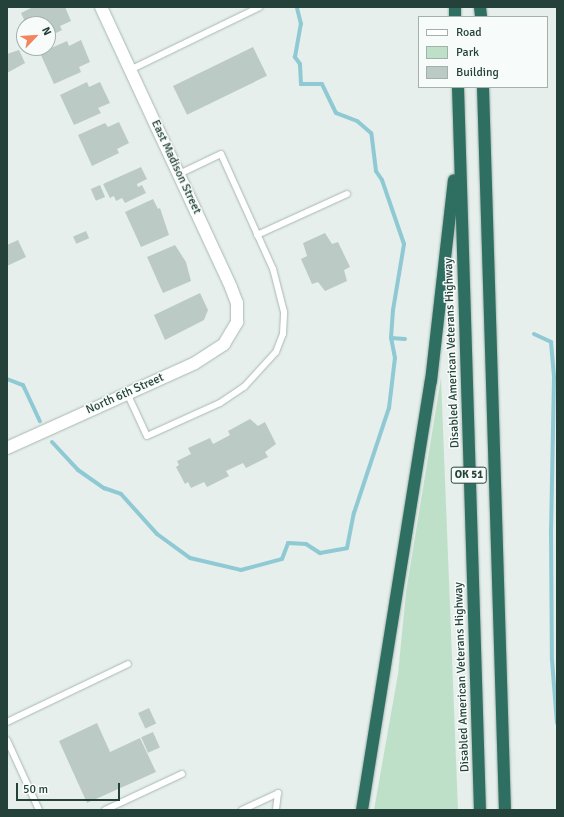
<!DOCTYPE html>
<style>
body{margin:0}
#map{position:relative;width:564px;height:817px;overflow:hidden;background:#e6efeb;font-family:Signika,sans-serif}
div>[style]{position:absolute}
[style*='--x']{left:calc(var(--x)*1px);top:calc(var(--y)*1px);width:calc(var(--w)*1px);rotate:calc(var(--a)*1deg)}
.green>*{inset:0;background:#bfe0c8}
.stream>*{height:4px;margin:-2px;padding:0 2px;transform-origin:2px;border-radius:2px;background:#8ec9d4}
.building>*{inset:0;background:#bbcac4;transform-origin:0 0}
.roads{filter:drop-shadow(0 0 1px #a8b8b2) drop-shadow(0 0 1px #a8b8b2)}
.service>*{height:6px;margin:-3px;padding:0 3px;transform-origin:3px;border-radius:3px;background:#fff}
.minor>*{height:12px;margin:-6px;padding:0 6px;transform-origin:6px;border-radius:6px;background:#fff}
.motorway>*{height:12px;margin:-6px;padding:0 6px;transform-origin:6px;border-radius:6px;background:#2f6f62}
span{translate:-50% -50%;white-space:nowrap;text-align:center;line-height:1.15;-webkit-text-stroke:3px #f7fbf9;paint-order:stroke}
.shield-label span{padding:1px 3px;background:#f7fbf9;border:1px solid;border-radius:3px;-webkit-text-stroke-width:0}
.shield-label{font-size:11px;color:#24423a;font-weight:700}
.street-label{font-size:12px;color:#24423a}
.frame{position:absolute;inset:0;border:8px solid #24423a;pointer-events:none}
.legend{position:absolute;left:418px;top:16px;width:130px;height:72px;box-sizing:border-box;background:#f7fbf9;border:1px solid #a3b1ad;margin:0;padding:5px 7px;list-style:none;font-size:12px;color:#24423a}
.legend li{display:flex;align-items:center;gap:8px;height:20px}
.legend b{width:20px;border:1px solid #a3b1ad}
.north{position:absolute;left:16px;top:16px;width:40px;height:40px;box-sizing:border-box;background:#f7fbf9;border:1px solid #a3b1ad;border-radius:50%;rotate:65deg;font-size:11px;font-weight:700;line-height:16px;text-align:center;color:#24423a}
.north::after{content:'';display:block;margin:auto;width:14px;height:18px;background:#f4845f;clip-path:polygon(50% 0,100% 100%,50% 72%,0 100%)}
.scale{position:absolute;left:16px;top:783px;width:104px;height:18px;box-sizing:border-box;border:2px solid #24423a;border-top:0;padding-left:5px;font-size:12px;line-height:14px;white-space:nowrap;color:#24423a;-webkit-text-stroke:3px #f7fbf9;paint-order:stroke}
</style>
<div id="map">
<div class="green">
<i style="clip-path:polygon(441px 378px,458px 810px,374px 810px,398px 674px,406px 592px)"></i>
</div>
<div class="stream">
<i style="--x:534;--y:334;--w:19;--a:25"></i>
<i style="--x:551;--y:342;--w:36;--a:85"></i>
<i style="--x:554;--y:378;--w:151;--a:91.1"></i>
<i style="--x:551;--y:529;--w:131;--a:89.6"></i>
<i style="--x:552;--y:660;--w:63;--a:85.5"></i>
<i style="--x:391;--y:338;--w:14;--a:4"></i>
<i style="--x:7;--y:379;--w:17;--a:21"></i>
<i style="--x:23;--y:385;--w:40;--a:65"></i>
<i style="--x:52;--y:442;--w:38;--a:47"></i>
<i style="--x:78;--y:470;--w:32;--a:35"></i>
<i style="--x:104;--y:488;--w:18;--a:19"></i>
<i style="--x:121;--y:494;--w:54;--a:48"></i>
<i style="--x:157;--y:534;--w:41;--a:36"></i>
<i style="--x:190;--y:558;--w:52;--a:13.2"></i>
<i style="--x:241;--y:570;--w:42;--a:-15"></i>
<i style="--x:282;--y:559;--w:17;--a:-69"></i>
<i style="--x:288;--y:543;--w:18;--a:3"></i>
<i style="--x:306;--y:544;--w:17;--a:33"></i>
<i style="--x:320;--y:553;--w:27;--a:-10"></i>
<i style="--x:347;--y:548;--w:36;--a:-79"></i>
<i style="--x:354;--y:513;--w:111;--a:-71.6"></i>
<i style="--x:389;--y:408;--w:50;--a:-83.2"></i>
<i style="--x:395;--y:358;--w:20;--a:-101"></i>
<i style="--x:391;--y:338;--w:28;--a:-86"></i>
<i style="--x:393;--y:310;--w:67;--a:-80.5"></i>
<i style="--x:404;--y:244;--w:68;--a:-109"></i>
<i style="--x:382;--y:180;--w:11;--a:-124"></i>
<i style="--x:376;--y:171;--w:38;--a:-97"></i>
<i style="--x:371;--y:133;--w:18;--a:-139"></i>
<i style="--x:357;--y:121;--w:22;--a:-159"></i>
<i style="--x:336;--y:113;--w:32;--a:-116"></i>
<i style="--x:322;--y:84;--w:21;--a:180"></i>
<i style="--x:301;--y:84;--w:20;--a:-93"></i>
<i style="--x:300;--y:64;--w:9;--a:-126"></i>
<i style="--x:295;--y:57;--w:34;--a:-80"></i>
<i style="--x:301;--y:24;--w:16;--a:-104"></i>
</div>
<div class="building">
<i style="clip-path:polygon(33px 7px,65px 7px,71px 21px,60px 26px,62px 30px,48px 37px,48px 24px,26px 24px,21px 13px)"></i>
<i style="clip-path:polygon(81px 40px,90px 62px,79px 67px,81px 72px,54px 84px,40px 53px,67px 41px,69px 46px)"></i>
<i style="left:253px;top:47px;width:32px;height:89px;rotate:64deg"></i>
<i style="clip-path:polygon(19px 50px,25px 63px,7px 73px,7px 54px)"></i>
<i style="clip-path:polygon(87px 82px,89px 87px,100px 82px,110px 103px,98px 108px,101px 113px,74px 125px,60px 95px)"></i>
<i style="clip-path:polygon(119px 122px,129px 143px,117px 149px,119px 153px,92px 166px,78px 135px,105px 123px,108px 127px)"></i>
<i style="clip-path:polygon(141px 167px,147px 179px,137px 184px,138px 187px,142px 185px,146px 193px,125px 203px,122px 198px,116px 201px,114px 196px,110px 198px,103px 184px)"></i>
<i style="left:100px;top:185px;width:13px;height:10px;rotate:67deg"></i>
<i style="clip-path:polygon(153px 199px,158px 209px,160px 208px,169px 235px,141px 247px,125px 212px)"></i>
<i style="left:86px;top:231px;width:8px;height:14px;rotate:67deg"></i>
<i style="clip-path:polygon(325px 233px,332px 244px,338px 242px,350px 267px,344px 270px,347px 281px,325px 291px,318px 282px,312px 284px,301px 259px,307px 256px,303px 243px)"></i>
<i style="clip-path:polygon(18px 240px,26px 257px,7px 266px,7px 245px)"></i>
<i style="clip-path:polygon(175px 245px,186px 262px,191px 281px,163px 293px,147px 257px)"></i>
<i style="clip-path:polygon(200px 293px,208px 310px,204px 320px,165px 340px,154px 315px)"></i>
<i style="clip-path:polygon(250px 419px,258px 426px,265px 422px,276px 444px,265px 452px,268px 457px,246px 468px,243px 463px,226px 471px,229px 476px,207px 487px,204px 482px,191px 488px,188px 482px,185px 484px,176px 467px,179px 465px,177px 461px,191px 454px,188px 448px,210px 438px,213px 444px,230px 435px,228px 431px)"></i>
<i style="left:149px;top:708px;width:17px;height:12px;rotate:65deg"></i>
<i style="clip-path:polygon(97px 723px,110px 752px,140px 738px,156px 772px,87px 803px,59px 741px)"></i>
<i style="left:153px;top:732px;width:17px;height:13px;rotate:66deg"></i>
</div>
<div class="roads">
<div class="service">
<i style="--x:130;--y:70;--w:144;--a:-25.9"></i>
<i style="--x:257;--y:235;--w:99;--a:-24.5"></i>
<i style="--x:127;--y:393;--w:47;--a:65.1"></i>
<i style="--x:147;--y:436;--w:80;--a:-24.3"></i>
<i style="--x:220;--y:403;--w:29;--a:-34"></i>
<i style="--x:244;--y:387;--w:47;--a:-47.6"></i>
<i style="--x:276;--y:352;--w:19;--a:-69"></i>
<i style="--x:283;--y:334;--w:22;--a:-87"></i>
<i style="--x:284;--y:312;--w:44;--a:-104.3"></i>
<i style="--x:273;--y:269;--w:126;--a:-114.3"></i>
<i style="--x:221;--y:154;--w:47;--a:154.5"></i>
<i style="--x:7;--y:722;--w:134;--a:-25.6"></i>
<i style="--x:7;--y:740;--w:77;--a:65.4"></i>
<i style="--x:105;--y:810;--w:85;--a:-25.1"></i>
<i style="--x:242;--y:810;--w:40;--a:-25"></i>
<i style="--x:278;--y:793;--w:17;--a:97"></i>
</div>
<div class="minor">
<i style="--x:7;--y:448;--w:206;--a:-24.3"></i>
<i style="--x:195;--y:363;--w:35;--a:-33"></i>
<i style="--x:224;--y:344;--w:26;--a:-59"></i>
<i style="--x:237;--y:322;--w:19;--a:-90"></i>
<i style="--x:237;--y:303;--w:17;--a:-111"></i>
<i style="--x:231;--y:287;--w:309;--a:-114.9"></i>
</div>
<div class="motorway">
<i style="--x:455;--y:7;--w:10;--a:90"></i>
<i style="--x:480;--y:7;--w:10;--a:84"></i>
<i style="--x:458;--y:87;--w:723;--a:88.26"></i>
<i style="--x:483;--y:87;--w:723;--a:88.26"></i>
<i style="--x:362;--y:810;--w:435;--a:-80.9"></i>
<i style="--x:431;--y:381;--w:202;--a:-83.5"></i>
</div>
</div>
<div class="shield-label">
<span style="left:469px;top:475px">OK 51</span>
</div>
<div class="street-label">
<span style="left:176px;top:167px;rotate:65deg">East Madison Street</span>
<span style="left:452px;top:353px;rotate:-92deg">Disabled American Veterans Highway</span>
<span style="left:125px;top:394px;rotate:-24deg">North 6th Street</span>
<span style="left:462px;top:677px;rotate:-92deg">Disabled American Veterans Highway</span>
</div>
<div class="frame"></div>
<ul class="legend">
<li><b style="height:5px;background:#fff"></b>Road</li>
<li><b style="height:11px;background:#bfe0c8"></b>Park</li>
<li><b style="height:11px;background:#bbcac4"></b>Building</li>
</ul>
<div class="north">N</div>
<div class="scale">50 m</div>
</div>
